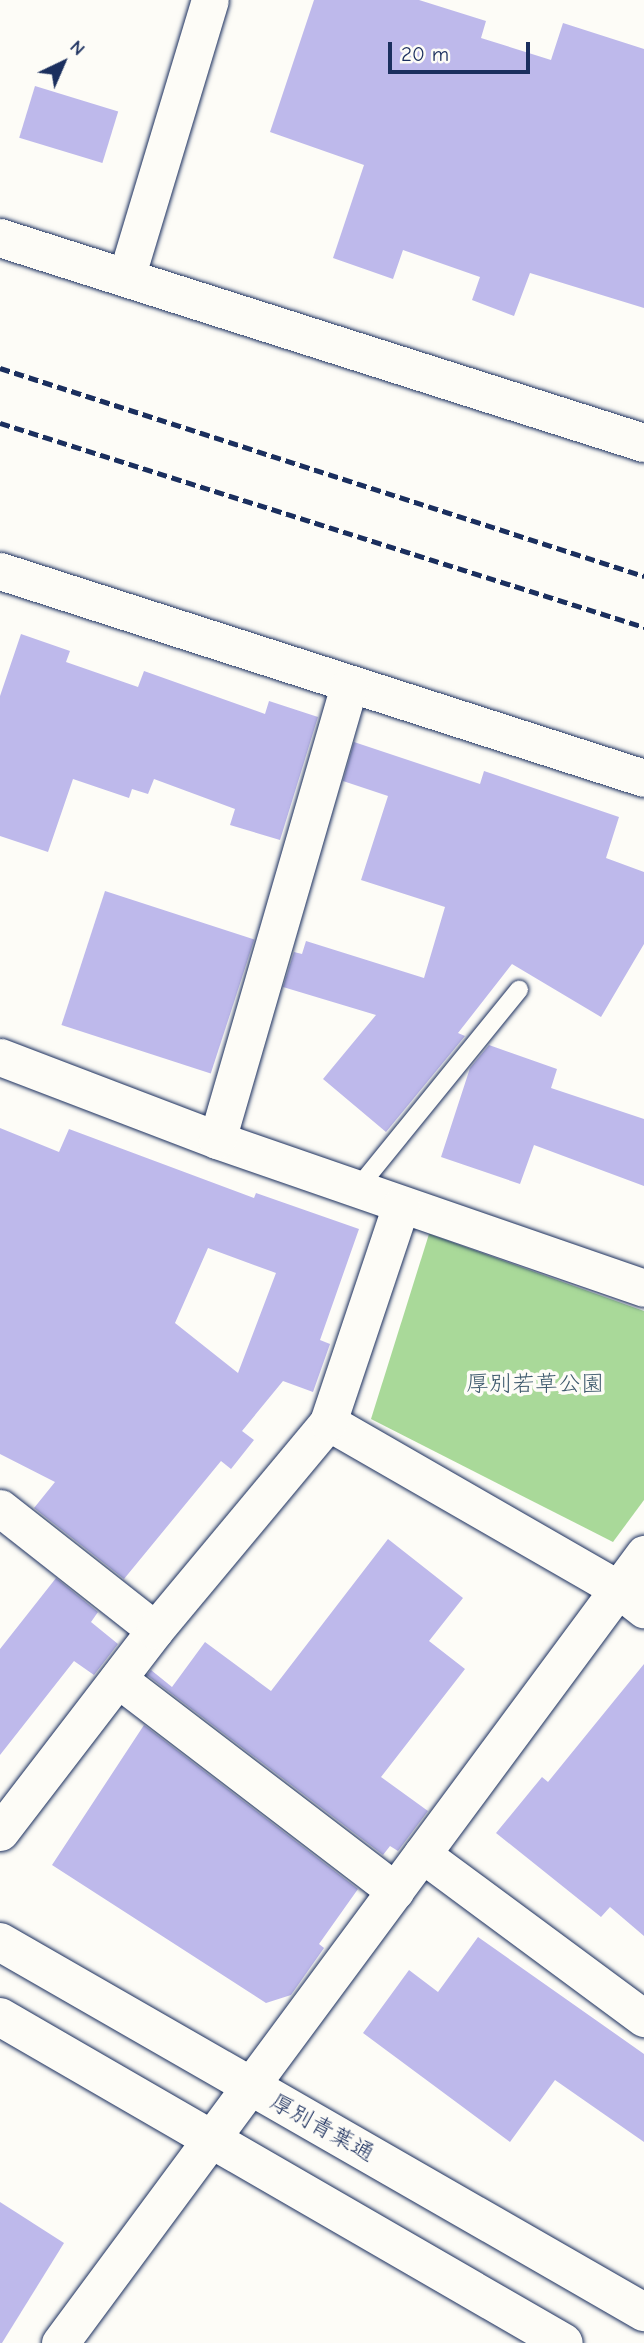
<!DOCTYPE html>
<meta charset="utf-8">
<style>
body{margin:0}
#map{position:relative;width:644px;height:2343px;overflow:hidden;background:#fdfcf7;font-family:"Comic Neue","Klee One",sans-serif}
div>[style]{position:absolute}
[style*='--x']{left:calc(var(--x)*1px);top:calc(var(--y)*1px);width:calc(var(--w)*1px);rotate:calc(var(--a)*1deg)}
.green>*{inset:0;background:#a9d999}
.building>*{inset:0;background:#beb9eb;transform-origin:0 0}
.roads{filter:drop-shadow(0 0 2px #1b2f5e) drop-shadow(0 0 2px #1b2f5e)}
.lane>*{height:18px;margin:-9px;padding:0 9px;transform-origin:9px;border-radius:9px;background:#fdfcf7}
.street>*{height:37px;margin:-18.5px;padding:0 18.5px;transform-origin:18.5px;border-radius:18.5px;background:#fdfcf7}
.secondary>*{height:38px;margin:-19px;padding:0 19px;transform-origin:19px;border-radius:19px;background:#fdfcf7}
.rail>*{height:5px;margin-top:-2.5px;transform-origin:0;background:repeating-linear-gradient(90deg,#1b2f5e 0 10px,transparent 0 15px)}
span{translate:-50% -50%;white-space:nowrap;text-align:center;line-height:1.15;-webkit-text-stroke:7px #fdfcf7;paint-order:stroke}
.park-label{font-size:23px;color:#3e5a6d}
.street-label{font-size:23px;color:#1b2f5e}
.north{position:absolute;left:28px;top:28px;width:70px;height:70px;-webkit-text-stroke:5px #fdfcf7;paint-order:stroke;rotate:44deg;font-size:19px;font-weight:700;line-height:28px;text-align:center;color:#1b2f5e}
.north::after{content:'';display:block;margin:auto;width:24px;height:32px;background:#1b2f5e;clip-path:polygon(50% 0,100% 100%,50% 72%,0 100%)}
.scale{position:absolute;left:388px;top:42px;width:142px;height:32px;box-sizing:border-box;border:4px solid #1b2f5e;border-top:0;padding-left:9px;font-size:21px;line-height:24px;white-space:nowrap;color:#1b2f5e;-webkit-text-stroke:5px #fdfcf7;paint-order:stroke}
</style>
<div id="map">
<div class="green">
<i style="clip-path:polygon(429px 1234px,644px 1311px,644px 1500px,613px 1542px,371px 1419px)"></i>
</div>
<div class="building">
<i style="clip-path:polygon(314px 0,419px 0,486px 21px,481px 38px,551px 60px,563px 23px,644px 49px,644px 308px,530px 273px,514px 316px,472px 300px,480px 277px,403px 250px,393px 279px,333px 258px,364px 165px,270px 132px)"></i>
<i style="left:35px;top:86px;width:87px;height:54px;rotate:17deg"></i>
<i style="clip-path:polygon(21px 634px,70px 651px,66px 662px,138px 687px,144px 671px,265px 714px,269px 701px,318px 717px,280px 840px,230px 825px,235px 809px,154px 779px,148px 794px,132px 789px,129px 798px,73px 779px,48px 852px,0 836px,0 696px)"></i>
<i style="clip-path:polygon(354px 742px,480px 784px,484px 771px,619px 817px,606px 858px,644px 872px,644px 944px,601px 1017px,512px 964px,458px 1033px,465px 1036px,386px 1132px,323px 1079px,376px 1015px,283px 987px,294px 952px,302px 954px,306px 941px,424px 978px,445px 907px,361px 880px,388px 796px,343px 781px)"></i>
<i style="left:105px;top:891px;width:157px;height:141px;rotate:18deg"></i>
<i style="clip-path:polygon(489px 1045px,557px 1069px,551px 1088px,644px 1119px,644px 1186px,534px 1145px,520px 1184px,441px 1157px,470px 1068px)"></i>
<i style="clip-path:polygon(evenodd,0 1128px,59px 1152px,69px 1129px,254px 1198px,256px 1193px,359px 1229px,320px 1340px,330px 1344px,313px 1392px,283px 1381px,242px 1431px,254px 1440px,231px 1469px,221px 1461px,124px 1579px,34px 1508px,55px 1482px,0 1454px,0 1128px,208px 1248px,276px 1273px,238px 1373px,175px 1323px,208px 1248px)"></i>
<i style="clip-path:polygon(388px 1539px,463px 1598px,429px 1641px,465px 1669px,381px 1777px,428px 1811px,398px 1851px,390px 1846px,383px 1855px,147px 1675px,151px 1670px,172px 1687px,205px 1642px,271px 1691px)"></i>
<i style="clip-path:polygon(56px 1578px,98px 1612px,91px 1622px,118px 1644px,94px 1675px,74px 1661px,0 1755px,0 1649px)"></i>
<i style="clip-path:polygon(644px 1664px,644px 1936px,610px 1907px,601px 1917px,496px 1833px,542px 1777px,548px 1782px)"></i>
<i style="clip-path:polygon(144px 1725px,358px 1889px,319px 1944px,324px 1948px,291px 1995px,266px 2003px,52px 1865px)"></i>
<i style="clip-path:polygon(478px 1937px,644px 2054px,644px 2142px,555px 2080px,510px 2142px,363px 2033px,409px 1970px,438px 1992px)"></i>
<i style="clip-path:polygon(0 2202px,64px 2243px,2px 2343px,0 2343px)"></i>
</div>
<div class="roads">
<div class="lane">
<i style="--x:357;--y:1189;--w:257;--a:-50.9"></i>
</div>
<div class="street">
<i style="--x:126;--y:278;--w:290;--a:-73.2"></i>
<i style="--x:0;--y:571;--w:676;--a:17.82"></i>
<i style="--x:0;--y:1057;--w:232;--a:20.9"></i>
<i style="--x:217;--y:1140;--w:452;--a:19.1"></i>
<i style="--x:217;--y:1140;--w:473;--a:-73.8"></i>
<i style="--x:328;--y:1422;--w:335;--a:29.9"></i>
<i style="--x:618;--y:1589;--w:33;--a:38"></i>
<i style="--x:0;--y:1508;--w:197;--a:38.2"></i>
<i style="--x:118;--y:1679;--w:349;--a:37.4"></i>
<i style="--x:0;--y:1832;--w:255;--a:-52.5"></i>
<i style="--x:155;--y:1630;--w:271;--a:-50.2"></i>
<i style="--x:328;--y:1422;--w:229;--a:-71.4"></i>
<i style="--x:422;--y:1854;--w:276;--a:36.5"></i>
<i style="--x:60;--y:2343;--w:982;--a:-53.49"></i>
</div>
<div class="secondary">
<i style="--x:0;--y:238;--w:676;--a:17.66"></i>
<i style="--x:0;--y:1942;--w:743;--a:29.88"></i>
<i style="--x:0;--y:2017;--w:651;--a:30.03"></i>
</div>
</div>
<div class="rail">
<i style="--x:0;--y:368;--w:677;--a:17.9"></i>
<i style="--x:0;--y:423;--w:676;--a:17.58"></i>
</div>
<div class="park-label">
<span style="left:535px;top:1384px">厚別若草公園</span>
</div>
<div class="street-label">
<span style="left:322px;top:2128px;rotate:29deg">厚別青葉通</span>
</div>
<div class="north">N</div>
<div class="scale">20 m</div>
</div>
